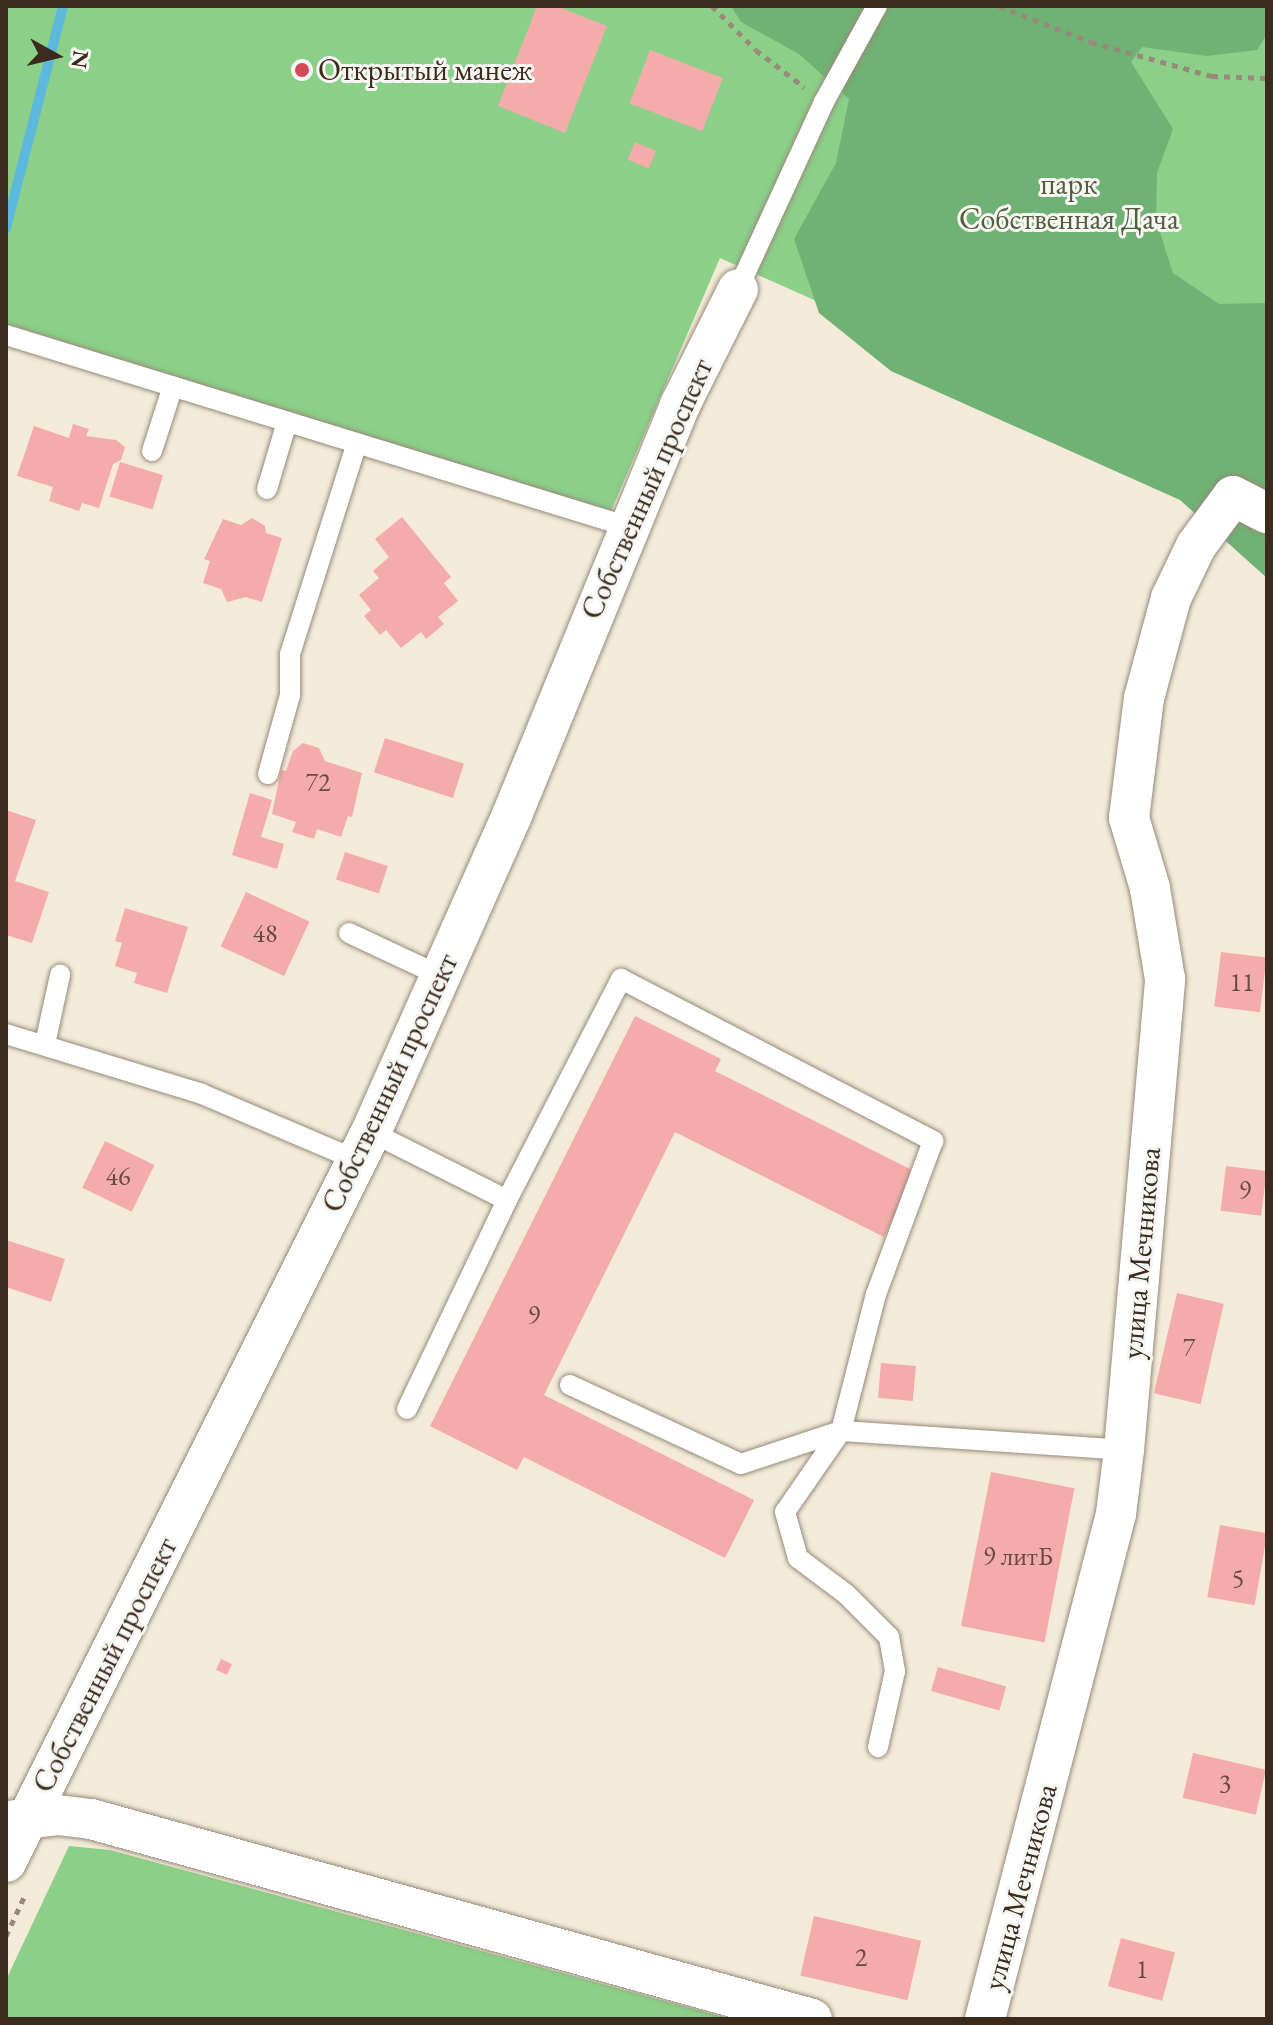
<!DOCTYPE html>
<meta charset="utf-8">
<style>
body{margin:0}
#map{position:relative;width:1273px;height:2025px;overflow:hidden;background:#f3ead8;font-family:"EB Garamond",serif}
div>[style]{position:absolute}
[style*='--x']{left:calc(var(--x)*1px);top:calc(var(--y)*1px);width:calc(var(--w)*1px);rotate:calc(var(--a)*1deg)}
.green>*{inset:0;background:#8bcf88}
.forest>*{inset:0;background:#70b274}
.stream>*{height:10px;margin:-5px;padding:0 5px;transform-origin:5px;border-radius:5px;background:#5db9db}
.building>*{inset:0;background:#f4acaa;transform-origin:0 0}
.path>*{height:5px;margin-top:-2.5px;transform-origin:0;background:repeating-linear-gradient(90deg,#978a7b 0 6px,transparent 0 12px)}
.roads{filter:drop-shadow(0 0 2px #978a7b) drop-shadow(0 0 2px #978a7b)}
.service>*{height:20px;margin:-10px;padding:0 10px;transform-origin:10px;border-radius:10px;background:#fff}
.minor>*{height:40px;margin:-20px;padding:0 20px;transform-origin:20px;border-radius:20px;background:#fff}
.dots>*{width:22px;height:22px;translate:-50% -50%;box-sizing:border-box;border:4px solid #f6f6f2;border-radius:50%}
span{translate:-50% -50%;white-space:nowrap;text-align:center;line-height:1.15;-webkit-text-stroke:6px #f6f6f2;paint-order:stroke}
.number-label{font-size:26px;color:#694a41}
.number-label span{-webkit-text-stroke-width:0}
.poi-label{font-size:30px;color:#3b2a1e}
.left{translate:0 -50%;text-align:left}
.park-label{font-size:30px;color:#535c3e}
.street-label{font-size:30px;color:#3b2a1e}
.frame{position:absolute;inset:0;border:8px solid #3b2a1e;pointer-events:none}
.north{position:absolute;left:16px;top:16px;width:80px;height:80px;-webkit-text-stroke:6px #f6f6f2;paint-order:stroke;rotate:98deg;font-size:22px;font-weight:700;line-height:32px;text-align:center;color:#3b2a1e}
.north::after{content:'';display:block;margin:auto;width:28px;height:36px;background:#3b2a1e;clip-path:polygon(50% 0,100% 100%,50% 72%,0 100%)}
</style>
<div id="map">
<div class="green">
<i style="clip-path:polygon(6px 6px,1267px 6px,1267px 502px,720px 258px,611px 511px,6px 324px)"></i>
<i style="clip-path:polygon(69px 1846px,110px 1850px,731px 2019px,6px 2019px,6px 1980px)"></i>
</div>
<div class="forest">
<i style="clip-path:polygon(731px 6px,1267px 6px,1267px 34px,1257px 50px,1207px 56px,1142px 47px,1131px 62px,1173px 129px,1157px 173px,1156px 220px,1173px 273px,1219px 304px,1267px 303px,1267px 578px,1180px 500px,891px 371px,819px 313px,794px 239px,836px 163px,849px 99px,799px 54px,741px 22px)"></i>
</div>
<div class="stream">
<i style="--x:6;--y:228;--w:229;--a:-75.6"></i>
</div>
<div class="building">
<i style="clip-path:polygon(537px 6px,556px 6px,607px 26px,565px 133px,498px 106px)"></i>
<i style="left:650px;top:50px;width:78px;height:57px;rotate:21deg"></i>
<i style="left:635px;top:142px;width:23px;height:19px;rotate:23deg"></i>
<i style="clip-path:polygon(73px 424px,89px 429px,86px 436px,116px 440px,125px 447px,121px 460px,113px 464px,99px 508px,82px 503px,79px 511px,49px 501px,53px 487px,17px 476px,34px 426px,69px 438px)"></i>
<i style="left:120px;top:462px;width:45px;height:36px;rotate:17deg"></i>
<i style="clip-path:polygon(402px 517px,451px 577px,444px 583px,458px 601px,438px 617px,444px 624px,426px 639px,421px 632px,401px 648px,386px 630px,380px 635px,364px 616px,371px 610px,359px 595px,379px 578px,373px 571px,389px 557px,375px 539px)"></i>
<i style="clip-path:polygon(252px 518px,265px 526px,266px 533px,282px 538px,262px 602px,246px 597px,227px 602px,221px 589px,203px 583px,210px 561px,204px 559px,223px 519px,241px 525px)"></i>
<i style="left:385px;top:738px;width:83px;height:36px;rotate:18deg"></i>
<i style="clip-path:polygon(303px 743px,319px 748px,325px 761px,362px 773px,352px 817px,348px 816px,341px 837px,317px 829px,314px 839px,292px 832px,296px 822px,272px 814px,281px 770px,286px 771px,293px 751px)"></i>
<i style="clip-path:polygon(250px 793px,272px 800px,261px 837px,284px 844px,277px 869px,232px 855px)"></i>
<i style="clip-path:polygon(6px 810px,36px 820px,15px 881px,49px 892px,32px 943px,6px 935px)"></i>
<i style="left:345px;top:852px;width:45px;height:29px;rotate:18deg"></i>
<i style="left:246px;top:892px;width:70px;height:60px;rotate:25deg"></i>
<i style="clip-path:polygon(125px 908px,188px 927px,167px 993px,134px 983px,137px 973px,115px 966px,122px 943px,115px 941px)"></i>
<i style="left:1221px;top:952px;width:46px;height:55px;rotate:7deg"></i>
<i style="clip-path:polygon(635px 1016px,721px 1059px,715px 1071px,916px 1172px,884px 1237px,675px 1132px,544px 1395px,754px 1500px,725px 1558px,524px 1457px,517px 1470px,430px 1426px)"></i>
<i style="left:105px;top:1141px;width:55px;height:52px;rotate:26deg"></i>
<i style="left:1226px;top:1166px;width:41px;height:45px;rotate:7deg"></i>
<i style="clip-path:polygon(6px 1240px,65px 1259px,51px 1302px,6px 1287px)"></i>
<i style="left:1177px;top:1293px;width:48px;height:103px;rotate:13deg"></i>
<i style="left:881px;top:1363px;width:35px;height:35px;rotate:5deg"></i>
<i style="left:991px;top:1472px;width:85px;height:157px;rotate:11deg"></i>
<i style="left:1220px;top:1525px;width:48px;height:73px;rotate:10deg"></i>
<i style="left:221px;top:1659px;width:12px;height:12px;rotate:24deg"></i>
<i style="left:938px;top:1667px;width:71px;height:25px;rotate:16deg"></i>
<i style="left:1193px;top:1753px;width:75px;height:46px;rotate:13deg"></i>
<i style="left:814px;top:1916px;width:110px;height:61px;rotate:13deg"></i>
<i style="left:1121px;top:1938px;width:56px;height:50px;rotate:15deg"></i>
</div>
<div class="path">
<i style="--x:712;--y:6;--w:62;--a:45"></i>
<i style="--x:756;--y:50;--w:61;--a:37.6"></i>
<i style="--x:999;--y:6;--w:99;--a:21.4"></i>
<i style="--x:1091;--y:42;--w:126;--a:15.7"></i>
<i style="--x:1212;--y:76;--w:55;--a:2.1"></i>
<i style="--x:6;--y:1936;--w:47;--a:-65.1"></i>
</div>
<div class="roads">
<div class="service">
<i style="--x:738;--y:289;--w:206;--a:-65.3"></i>
<i style="--x:824;--y:102;--w:110;--a:-61.1"></i>
<i style="--x:6;--y:335;--w:652;--a:17.13"></i>
<i style="--x:152;--y:451;--w:68;--a:-72.1"></i>
<i style="--x:267;--y:489;--w:70;--a:-73.4"></i>
<i style="--x:268;--y:774;--w:82;--a:-74.4"></i>
<i style="--x:290;--y:695;--w:41;--a:-90"></i>
<i style="--x:290;--y:654;--w:221;--a:-72.4"></i>
<i style="--x:349;--y:933;--w:102;--a:25.1"></i>
<i style="--x:6;--y:1034;--w:205;--a:17"></i>
<i style="--x:202;--y:1094;--w:168;--a:23.1"></i>
<i style="--x:45;--y:1044;--w:71;--a:-77.7"></i>
<i style="--x:371;--y:1132;--w:152;--a:26.6"></i>
<i style="--x:507;--y:1200;--w:249;--a:-62.7"></i>
<i style="--x:621;--y:979;--w:352;--a:27.4"></i>
<i style="--x:933;--y:1141;--w:163;--a:110.4"></i>
<i style="--x:876;--y:1294;--w:141;--a:104.3"></i>
<i style="--x:841;--y:1431;--w:98;--a:124.7"></i>
<i style="--x:785;--y:1512;--w:48;--a:74.2"></i>
<i style="--x:798;--y:1558;--w:60;--a:36.9"></i>
<i style="--x:846;--y:1594;--w:61;--a:45"></i>
<i style="--x:889;--y:1637;--w:35;--a:80"></i>
<i style="--x:895;--y:1671;--w:78;--a:102.6"></i>
<i style="--x:570;--y:1385;--w:188;--a:24.8"></i>
<i style="--x:741;--y:1464;--w:105;--a:-18.3"></i>
<i style="--x:841;--y:1431;--w:284;--a:3.8"></i>
<i style="--x:407;--y:1409;--w:232;--a:-64.4"></i>
</div>
<div class="minor">
<i style="--x:7;--y:1821;--w:51;--a:-6.7"></i>
<i style="--x:58;--y:1815;--w:33;--a:7"></i>
<i style="--x:91;--y:1819;--w:748;--a:15.5"></i>
<i style="--x:6;--y:1862;--w:816;--a:-63.43"></i>
<i style="--x:371;--y:1132;--w:347;--a:-66"></i>
<i style="--x:512;--y:815;--w:445;--a:-67.7"></i>
<i style="--x:681;--y:403;--w:127;--a:-63.4"></i>
<i style="--x:985;--y:2019;--w:522;--a:-75.46"></i>
<i style="--x:1116;--y:1514;--w:64;--a:-82.9"></i>
<i style="--x:1124;--y:1450;--w:473;--a:-85"></i>
<i style="--x:1165;--y:979;--w:92;--a:-99.4"></i>
<i style="--x:1150;--y:888;--w:73;--a:-106.7"></i>
<i style="--x:1129;--y:818;--w:121;--a:-82.9"></i>
<i style="--x:1144;--y:698;--w:104;--a:-74.9"></i>
<i style="--x:1171;--y:598;--w:58;--a:-64.3"></i>
<i style="--x:1196;--y:546;--w:62;--a:-53.5"></i>
<i style="--x:1233;--y:496;--w:38;--a:27"></i>
</div>
</div>
<div class="dots">
<i style="left:302px;top:70px;background:#d1495b"></i>
</div>
<div class="number-label">
<span style="left:318px;top:783px">72</span>
<span style="left:265px;top:934px">48</span>
<span style="left:1242px;top:983px">11</span>
<span style="left:118px;top:1177px">46</span>
<span style="left:1245px;top:1191px">9</span>
<span style="left:534px;top:1316px">9</span>
<span style="left:1189px;top:1348px">7</span>
<span style="left:1018px;top:1557px">9 литБ</span>
<span style="left:1238px;top:1579px">5</span>
<span style="left:1225px;top:1784px">3</span>
<span style="left:861px;top:1958px">2</span>
<span style="left:1142px;top:1970px">1</span>
</div>
<div class="poi-label">
<span class="left" style="left:318px;top:70px">Открытый манеж</span>
</div>
<div class="park-label">
<span style="left:1069px;top:201px">парк<br>Собственная Дача</span>
</div>
<div class="street-label">
<span style="left:647px;top:489px;rotate:-66deg">Собственный проспект</span>
<span style="left:390px;top:1083px;rotate:-65deg">Собственный проспект</span>
<span style="left:1141px;top:1253px;rotate:-85deg">улица Мечникова</span>
<span style="left:105px;top:1665px;rotate:-63deg">Собственный проспект</span>
<span style="left:1020px;top:1887px;rotate:-75deg">улица Мечникова</span>
</div>
<div class="frame"></div>
<div class="north">N</div>
</div>
